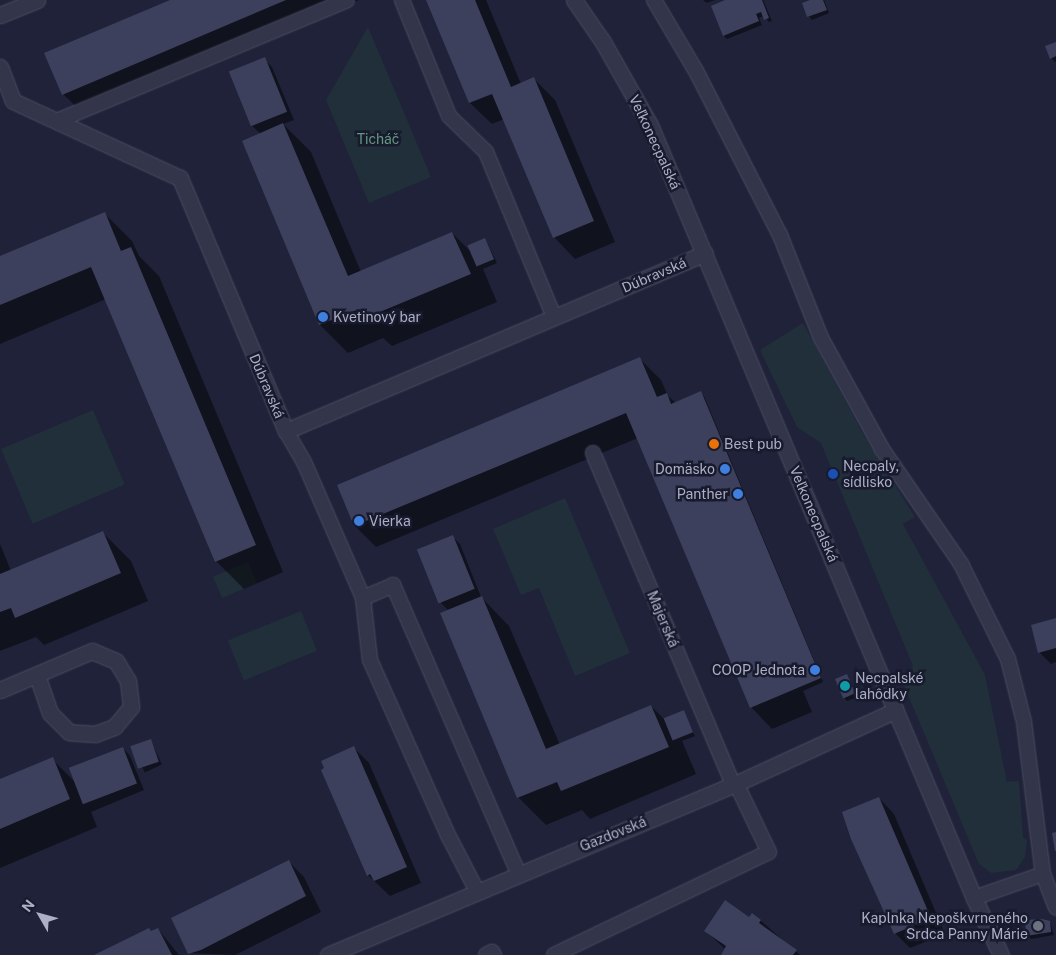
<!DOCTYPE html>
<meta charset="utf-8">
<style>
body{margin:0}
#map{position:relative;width:1056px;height:955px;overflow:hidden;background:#1f2239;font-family:"Public Sans",sans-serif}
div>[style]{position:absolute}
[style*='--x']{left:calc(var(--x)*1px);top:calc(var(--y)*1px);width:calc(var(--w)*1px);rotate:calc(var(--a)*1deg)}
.green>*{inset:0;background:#212f3a;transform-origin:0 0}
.shadow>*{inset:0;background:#0007;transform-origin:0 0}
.building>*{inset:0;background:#3d405c;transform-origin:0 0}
.roads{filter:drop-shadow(0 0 1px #4d4f64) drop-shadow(0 0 1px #4d4f64)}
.service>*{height:14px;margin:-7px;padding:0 7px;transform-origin:7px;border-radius:7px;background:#33354a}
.minor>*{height:15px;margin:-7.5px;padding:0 7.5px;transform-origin:7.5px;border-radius:7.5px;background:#33354a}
.dots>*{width:14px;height:14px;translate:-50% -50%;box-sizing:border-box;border:2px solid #181a2e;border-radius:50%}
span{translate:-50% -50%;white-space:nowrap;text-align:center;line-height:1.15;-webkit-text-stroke:5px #181a2e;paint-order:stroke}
.park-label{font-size:14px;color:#639980}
.street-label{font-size:14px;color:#adafc6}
.poi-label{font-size:14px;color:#adafc6}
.left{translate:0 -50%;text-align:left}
.right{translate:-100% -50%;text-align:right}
.north{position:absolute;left:15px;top:890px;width:50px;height:50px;-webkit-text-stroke:4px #181a2e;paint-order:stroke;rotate:308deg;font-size:14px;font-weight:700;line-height:20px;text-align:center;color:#adafc6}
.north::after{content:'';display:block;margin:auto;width:18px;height:22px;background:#adafc6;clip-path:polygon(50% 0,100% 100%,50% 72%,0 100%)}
</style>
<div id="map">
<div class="green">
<i style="clip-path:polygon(368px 27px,431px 177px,369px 203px,326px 100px)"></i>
<i style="clip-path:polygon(803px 323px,864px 436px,915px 517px,903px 524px,985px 675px,1007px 782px,1019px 781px,1023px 837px,1027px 840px,1025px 857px,1016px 870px,991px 873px,979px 864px,903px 683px,913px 666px,821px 443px,797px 427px,760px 350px)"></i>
<i style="left:93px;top:410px;width:81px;height:100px;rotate:67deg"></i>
<i style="clip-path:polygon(565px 498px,630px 653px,575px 676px,539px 588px,521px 595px,493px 529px)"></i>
<i style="left:248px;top:562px;width:23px;height:38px;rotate:67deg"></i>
<i style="left:301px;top:611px;width:43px;height:79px;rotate:68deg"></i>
</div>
<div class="shadow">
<i style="clip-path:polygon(173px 0,359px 0,85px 115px,63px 94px)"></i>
<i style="clip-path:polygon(427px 0,486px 0,521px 84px,534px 79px,555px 100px,615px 242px,575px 259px,554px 237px,504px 119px,492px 124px,470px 103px)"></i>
<i style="clip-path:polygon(703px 0,715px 0,707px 3px)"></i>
<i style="clip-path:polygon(729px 0,763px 0,772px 21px,769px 22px,764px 16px,759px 18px,762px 25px,727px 39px,724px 36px)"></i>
<i style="clip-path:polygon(813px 0,824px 0,829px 13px,812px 20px,809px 16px)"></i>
<i style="clip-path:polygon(1056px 43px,1056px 61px,1055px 62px,1051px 58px)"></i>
<i style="clip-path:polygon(264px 59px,272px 67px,294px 120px,283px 124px,311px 152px,361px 272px,452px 233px,470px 251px,485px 239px,497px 263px,483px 269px,497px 302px,392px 346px,383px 338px,348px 353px,320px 325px,243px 142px,261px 134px,252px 126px)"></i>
<i style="clip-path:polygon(104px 213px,132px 241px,139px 256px,159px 276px,283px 572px,244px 589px,216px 561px,106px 299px,0 344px,0 257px)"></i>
<i style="clip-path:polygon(640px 359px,661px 380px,668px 396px,676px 403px,700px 393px,704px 396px,823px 682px,803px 691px,812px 712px,772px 729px,751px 707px,638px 438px,376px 547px,355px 526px,339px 485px)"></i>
<i style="clip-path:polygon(103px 533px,131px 561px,148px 601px,44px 645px,36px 637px,0 651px,0 544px,11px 571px)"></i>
<i style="clip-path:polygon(452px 536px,460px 544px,481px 597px,509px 626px,560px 745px,651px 706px,664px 719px,683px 712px,695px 736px,682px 741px,696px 774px,590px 819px,582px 810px,546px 825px,518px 797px,441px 614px,449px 611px,441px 603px)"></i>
<i style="clip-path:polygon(1056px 620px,1056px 662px,1051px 664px,1039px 652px)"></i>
<i style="clip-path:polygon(847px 675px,858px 697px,847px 701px,844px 698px)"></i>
<i style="left:151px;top:741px;width:26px;height:19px;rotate:65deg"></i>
<i style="clip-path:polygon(123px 748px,130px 756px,144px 790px,91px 812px,97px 827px,0 868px,0 781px,52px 759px,75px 782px)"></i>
<i style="clip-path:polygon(354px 748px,369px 763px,421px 883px,390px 896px,368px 875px)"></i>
<i style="clip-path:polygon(879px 798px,894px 814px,945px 934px,910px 948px,895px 933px)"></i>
<i style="clip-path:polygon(289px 862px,304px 877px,321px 912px,235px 955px,189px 953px)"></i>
<i style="clip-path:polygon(750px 918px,760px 920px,800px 955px,722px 955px,725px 949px,705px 930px)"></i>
<i style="clip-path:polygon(1050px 922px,1054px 935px,1031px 939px,1027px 935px)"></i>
<i style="clip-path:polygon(158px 929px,179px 955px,97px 955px,152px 932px)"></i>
</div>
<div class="building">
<i style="clip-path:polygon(170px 0,286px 0,62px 95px,44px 53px)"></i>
<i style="clip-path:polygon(426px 0,475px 0,511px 87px,534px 77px,594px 221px,553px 238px,492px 94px,469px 103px)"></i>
<i style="clip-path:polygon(725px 0,762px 0,769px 18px,764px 20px,761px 12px,756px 14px,759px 21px,723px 36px,711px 6px)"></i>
<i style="clip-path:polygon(810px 0,823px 0,827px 10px,807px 17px,802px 3px)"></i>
<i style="clip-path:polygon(1056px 42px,1056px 56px,1050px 59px,1045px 46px)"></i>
<i style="left:265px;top:57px;width:59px;height:39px;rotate:68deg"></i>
<i style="clip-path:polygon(283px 123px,348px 276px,452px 232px,471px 274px,363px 319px,359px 309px,319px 325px,242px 141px)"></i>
<i style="clip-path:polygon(105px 212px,121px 251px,131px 247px,256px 545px,215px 562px,91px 267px,0 305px,0 256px)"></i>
<i style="left:485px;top:238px;width:23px;height:19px;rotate:67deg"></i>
<i style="clip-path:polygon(640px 357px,657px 397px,667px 393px,671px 404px,701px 391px,821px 678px,750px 708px,626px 413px,354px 526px,337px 485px)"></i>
<i style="clip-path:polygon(103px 531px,121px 573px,15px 618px,11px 608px,0 612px,0 574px)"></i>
<i style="left:453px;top:535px;width:58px;height:39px;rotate:68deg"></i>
<i style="clip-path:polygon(482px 596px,546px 749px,651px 705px,669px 747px,561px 791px,557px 782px,517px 798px,440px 613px)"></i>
<i style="clip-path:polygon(1056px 618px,1056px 648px,1038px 653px,1031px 625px)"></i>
<i style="left:847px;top:674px;width:21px;height:13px;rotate:67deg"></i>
<i style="left:684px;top:710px;width:24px;height:22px;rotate:68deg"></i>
<i style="left:151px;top:739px;width:24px;height:22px;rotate:71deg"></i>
<i style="clip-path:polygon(354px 746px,407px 867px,374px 881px,370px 874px,367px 876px,321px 770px,324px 768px,321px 761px)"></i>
<i style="left:123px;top:747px;width:39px;height:58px;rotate:69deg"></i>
<i style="clip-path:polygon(53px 757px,70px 799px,0 829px,0 779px)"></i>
<i style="clip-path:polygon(879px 797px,931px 918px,894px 934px,851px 839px,842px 812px)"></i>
<i style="clip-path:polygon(1056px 832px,1056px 851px,1055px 851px,1052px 833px)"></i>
<i style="clip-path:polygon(289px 860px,306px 896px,201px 950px,188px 954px,171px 918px)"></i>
<i style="clip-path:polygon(725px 900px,749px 917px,752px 913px,761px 920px,759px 923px,797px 950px,793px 955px,721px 955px,726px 946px,704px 931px)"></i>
<i style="clip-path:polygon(1042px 919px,1050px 921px,1051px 932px,1026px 936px,1025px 920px)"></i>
<i style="clip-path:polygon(149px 928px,151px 931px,158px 928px,172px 955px,94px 955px)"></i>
</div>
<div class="roads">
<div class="service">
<i style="--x:402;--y:0;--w:125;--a:67.9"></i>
<i style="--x:449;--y:116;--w:52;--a:44.2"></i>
<i style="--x:486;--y:152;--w:178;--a:67.6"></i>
<i style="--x:654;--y:0;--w:82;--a:59.4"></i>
<i style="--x:696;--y:71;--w:184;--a:62.9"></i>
<i style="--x:780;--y:235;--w:111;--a:68.3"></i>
<i style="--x:821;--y:338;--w:127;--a:61.2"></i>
<i style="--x:882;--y:449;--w:140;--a:55.5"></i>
<i style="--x:961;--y:564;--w:106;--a:63.7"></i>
<i style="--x:1008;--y:659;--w:65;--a:75.7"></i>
<i style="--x:1024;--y:722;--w:153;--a:82.9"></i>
<i style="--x:1043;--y:874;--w:36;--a:69"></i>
<i style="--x:57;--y:121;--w:314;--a:-22.6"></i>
<i style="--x:286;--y:431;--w:36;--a:60"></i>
<i style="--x:304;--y:462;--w:148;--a:66.5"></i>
<i style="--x:363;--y:598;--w:62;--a:83.6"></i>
<i style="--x:370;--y:660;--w:192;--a:66"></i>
<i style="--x:448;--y:835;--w:63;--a:62.6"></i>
<i style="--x:593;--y:453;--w:360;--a:67.1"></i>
<i style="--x:363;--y:598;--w:33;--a:-23"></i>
<i style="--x:393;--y:585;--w:314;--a:66.5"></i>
<i style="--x:974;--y:898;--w:73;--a:-19.2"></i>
<i style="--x:486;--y:955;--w:7;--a:-27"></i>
<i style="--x:492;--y:952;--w:4;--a:56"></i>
<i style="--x:554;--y:955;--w:238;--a:-25.6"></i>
<i style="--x:769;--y:852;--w:76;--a:-115.6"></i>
</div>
<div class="minor">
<i style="--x:574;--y:0;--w:51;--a:55.4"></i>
<i style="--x:603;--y:42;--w:95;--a:60.5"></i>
<i style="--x:650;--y:125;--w:838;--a:67.26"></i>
<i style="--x:974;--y:898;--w:63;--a:64.7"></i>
<i style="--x:0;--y:15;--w:40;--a:-22"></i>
<i style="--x:0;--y:67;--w:36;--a:69"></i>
<i style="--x:13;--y:101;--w:184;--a:24.8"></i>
<i style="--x:180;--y:178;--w:274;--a:67.3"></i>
<i style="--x:286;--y:431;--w:455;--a:-23"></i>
<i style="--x:0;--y:690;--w:100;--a:-23"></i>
<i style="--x:92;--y:651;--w:26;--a:23"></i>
<i style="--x:116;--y:661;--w:23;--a:59"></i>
<i style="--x:128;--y:681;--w:26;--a:83"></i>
<i style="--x:131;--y:707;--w:26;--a:130"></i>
<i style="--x:114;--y:727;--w:20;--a:160"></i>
<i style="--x:95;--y:734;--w:26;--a:-176"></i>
<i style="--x:69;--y:732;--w:27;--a:-135"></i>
<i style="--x:50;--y:713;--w:39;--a:-109"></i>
<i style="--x:328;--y:955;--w:439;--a:-22.8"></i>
<i style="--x:733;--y:785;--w:179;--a:-24.7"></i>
</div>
</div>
<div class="dots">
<i style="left:323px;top:317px;background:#3f7fe0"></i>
<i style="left:714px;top:444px;background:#e8710a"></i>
<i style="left:725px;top:469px;background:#3f7fe0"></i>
<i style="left:833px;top:474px;background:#1a4fb4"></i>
<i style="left:738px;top:494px;background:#3f7fe0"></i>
<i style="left:359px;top:521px;background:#3f7fe0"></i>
<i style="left:815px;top:670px;background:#3f7fe0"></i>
<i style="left:845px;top:686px;background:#0f9aa8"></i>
<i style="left:1038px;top:926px;background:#6b7280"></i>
</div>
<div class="park-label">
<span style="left:378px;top:139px">Ticháč</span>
</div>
<div class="street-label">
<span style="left:655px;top:142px;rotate:65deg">Veľkonecpalská</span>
<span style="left:654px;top:275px;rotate:-23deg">Dúbravská</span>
<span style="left:267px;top:386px;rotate:67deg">Dúbravská</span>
<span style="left:814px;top:514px;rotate:67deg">Veľkonecpalská</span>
<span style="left:663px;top:619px;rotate:67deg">Majerská</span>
<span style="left:613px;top:834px;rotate:-22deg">Gazdovská</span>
</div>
<div class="poi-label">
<span class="left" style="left:333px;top:317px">Kvetinový bar</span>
<span class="left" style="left:724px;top:444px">Best pub</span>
<span class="left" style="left:843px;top:474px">Necpaly,<br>sídlisko</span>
<span class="right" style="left:715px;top:469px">Domäsko</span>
<span class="right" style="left:728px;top:494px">Panther</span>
<span class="left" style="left:369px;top:521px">Vierka</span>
<span class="right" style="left:805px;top:670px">COOP Jednota</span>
<span class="left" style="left:855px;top:686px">Necpalské<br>lahôdky</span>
<span class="right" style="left:1028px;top:926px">Kaplnka Nepoškvrneného<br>Srdca Panny Márie</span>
</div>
<div class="north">N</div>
</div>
